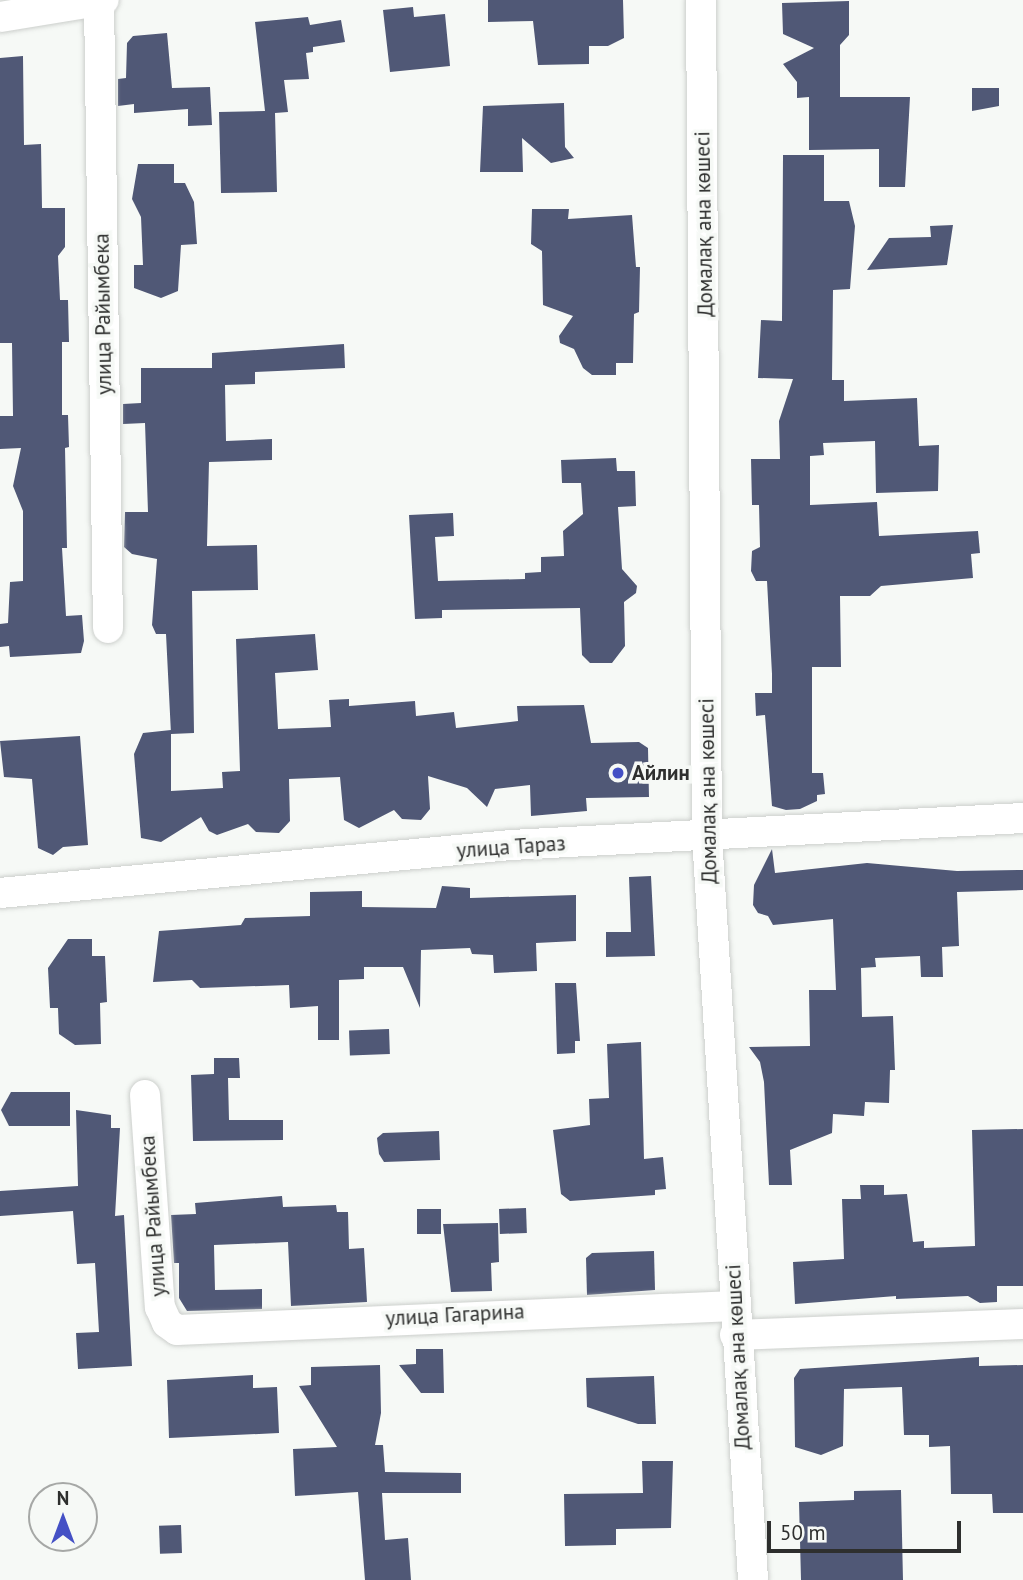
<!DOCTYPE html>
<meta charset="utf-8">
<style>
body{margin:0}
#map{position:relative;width:1023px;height:1580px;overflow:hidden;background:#f6f9f6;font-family:"PT Sans",sans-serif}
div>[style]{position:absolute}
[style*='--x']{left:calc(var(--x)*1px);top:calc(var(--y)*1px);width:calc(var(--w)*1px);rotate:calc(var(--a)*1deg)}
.building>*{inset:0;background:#505876;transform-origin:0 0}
.roads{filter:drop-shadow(0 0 2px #cccfcc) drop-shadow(0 0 2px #cccfcc)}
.minor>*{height:30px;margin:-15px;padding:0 15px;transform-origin:15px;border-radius:15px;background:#fff}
.dots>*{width:19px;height:19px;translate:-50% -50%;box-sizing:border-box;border:4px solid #f6f9f6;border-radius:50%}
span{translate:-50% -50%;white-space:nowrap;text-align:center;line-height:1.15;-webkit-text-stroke:7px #f6f9f6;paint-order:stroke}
.street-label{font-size:21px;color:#2e2f2e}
.poi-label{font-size:21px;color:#2e2f2e;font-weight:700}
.left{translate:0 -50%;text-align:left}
.north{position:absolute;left:28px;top:1482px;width:70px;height:70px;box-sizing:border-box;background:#f6f9f6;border:2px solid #a6a8a6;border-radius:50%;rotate:0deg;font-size:19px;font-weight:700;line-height:28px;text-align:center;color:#2e2f2e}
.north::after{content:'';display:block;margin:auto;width:24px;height:32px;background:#4450c5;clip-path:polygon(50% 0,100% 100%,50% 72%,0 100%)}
.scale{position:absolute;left:767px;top:1521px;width:194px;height:32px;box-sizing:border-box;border:4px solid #2e2f2e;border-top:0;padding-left:9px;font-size:21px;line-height:24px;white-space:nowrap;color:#2e2f2e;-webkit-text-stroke:5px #f6f9f6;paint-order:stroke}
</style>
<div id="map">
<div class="building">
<i style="clip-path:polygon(488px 0,623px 0,624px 38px,608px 46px,589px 46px,589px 64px,538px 65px,533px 21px,488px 22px)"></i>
<i style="clip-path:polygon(849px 1px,849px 35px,840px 45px,840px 97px,910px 97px,905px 187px,879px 187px,879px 149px,809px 150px,809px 97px,797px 98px,797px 82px,783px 64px,814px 48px,783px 34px,782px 3px)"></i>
<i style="clip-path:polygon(413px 7px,414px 17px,445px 14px,450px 66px,390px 72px,383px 10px)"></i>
<i style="clip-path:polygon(308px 17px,310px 25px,341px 20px,345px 42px,313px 47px,313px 52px,306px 53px,309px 79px,284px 80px,288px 112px,275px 113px,277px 192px,221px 193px,219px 112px,265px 111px,255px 22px)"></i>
<i style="clip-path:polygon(167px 33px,172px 88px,210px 87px,212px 125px,188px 126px,188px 109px,134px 113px,134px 104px,118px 106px,118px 79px,126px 78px,127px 43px,133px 36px)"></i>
<i style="clip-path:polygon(23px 56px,24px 145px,41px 144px,42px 208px,65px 208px,65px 247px,58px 256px,60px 300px,68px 300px,69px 342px,62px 342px,62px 415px,68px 415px,69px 447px,65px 448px,67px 548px,62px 548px,66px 616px,82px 615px,84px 641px,81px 653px,10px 657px,9px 646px,0 647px,0 624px,8px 623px,10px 582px,23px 581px,23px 511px,13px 486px,21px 448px,0 449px,0 416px,13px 416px,12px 343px,0 343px,0 58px)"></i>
<i style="clip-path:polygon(972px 88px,999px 88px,999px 106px,972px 111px)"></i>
<i style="clip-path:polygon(564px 103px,565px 147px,574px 158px,551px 163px,522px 138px,523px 172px,480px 172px,483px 106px)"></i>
<i style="clip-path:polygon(783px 155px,824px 155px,824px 201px,849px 201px,855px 226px,850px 289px,833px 290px,832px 380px,844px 380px,844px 401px,917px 398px,919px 446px,939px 445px,938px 491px,876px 493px,875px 441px,823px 443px,824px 455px,810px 456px,810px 505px,877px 502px,879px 536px,978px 531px,980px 553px,971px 554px,973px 578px,881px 586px,870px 596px,840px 596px,841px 667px,812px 667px,812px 773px,823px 773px,825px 794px,817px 795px,817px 801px,800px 809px,786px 810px,772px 806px,765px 715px,756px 716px,755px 693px,772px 693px,772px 674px,767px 581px,756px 581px,751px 571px,752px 551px,760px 547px,759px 505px,752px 505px,751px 459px,780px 459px,779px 421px,793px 379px,758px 378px,761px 320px,782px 321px)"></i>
<i style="clip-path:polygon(138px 164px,174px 164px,174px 183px,185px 183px,194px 202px,197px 244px,181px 245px,178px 291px,161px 298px,134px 288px,134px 265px,143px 265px,141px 217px,132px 199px)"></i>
<i style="clip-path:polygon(532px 209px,569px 209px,568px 219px,632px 215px,636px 267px,640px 267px,639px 312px,634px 314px,633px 363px,616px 363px,616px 375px,592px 375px,583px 368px,574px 349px,560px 343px,559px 336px,573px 316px,543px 305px,542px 251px,531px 244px)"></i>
<i style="clip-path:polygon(953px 225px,947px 265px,867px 270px,889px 238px,931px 237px,930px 226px)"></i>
<i style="clip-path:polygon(344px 344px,345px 368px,255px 372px,255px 384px,225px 385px,226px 441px,272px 439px,272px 460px,209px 462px,207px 546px,257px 545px,258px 590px,192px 591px,194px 733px,171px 734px,166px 634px,156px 634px,152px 625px,157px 559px,132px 554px,124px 547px,125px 512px,148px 512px,145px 423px,123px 424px,123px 404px,141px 403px,141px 368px,212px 368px,212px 353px)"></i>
<i style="clip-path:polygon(616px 458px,617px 471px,635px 471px,636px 506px,618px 507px,622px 569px,637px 586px,636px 593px,624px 602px,625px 646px,612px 663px,590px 663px,582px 655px,580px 608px,442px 610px,442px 618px,415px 619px,409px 515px,453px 513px,454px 536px,435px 537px,438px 581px,525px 579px,525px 573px,541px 572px,541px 557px,564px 556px,563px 531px,583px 514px,581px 483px,562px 483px,561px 460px)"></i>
<i style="clip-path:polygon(315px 634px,318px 670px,275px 673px,278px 729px,331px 727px,329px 700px,349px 699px,349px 706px,415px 701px,416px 716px,454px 712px,456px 728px,518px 721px,517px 706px,584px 705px,591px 743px,639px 742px,648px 748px,649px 797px,586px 798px,587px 811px,531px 816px,530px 785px,495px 789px,487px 807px,467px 788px,428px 776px,430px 809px,421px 820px,402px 819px,394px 810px,359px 828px,344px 820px,340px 777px,289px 779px,290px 821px,279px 833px,256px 832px,248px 824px,217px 835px,209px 831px,201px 817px,161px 842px,141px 838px,134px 754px,143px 733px,171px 730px,171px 791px,223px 788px,222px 772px,240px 771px,236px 639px)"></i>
<i style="clip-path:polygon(80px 736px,88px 845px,63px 847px,53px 855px,38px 848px,32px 779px,4px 777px,0 741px)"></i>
<i style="clip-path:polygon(772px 849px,775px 873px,867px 863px,957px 871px,1023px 870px,1023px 890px,957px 892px,959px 946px,942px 947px,943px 977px,921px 977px,920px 956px,875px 958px,876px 967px,861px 968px,862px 1017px,893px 1016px,895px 1070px,890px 1070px,889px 1103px,865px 1102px,864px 1116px,833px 1114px,832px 1133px,790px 1150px,792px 1185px,769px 1185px,764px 1082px,760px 1062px,749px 1047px,810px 1046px,809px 990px,836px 990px,833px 919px,773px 925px,768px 916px,758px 913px,753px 905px,754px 885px)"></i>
<i style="clip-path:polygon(651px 876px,655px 956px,606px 957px,606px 932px,631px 932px,629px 877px)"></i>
<i style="clip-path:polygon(442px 886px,470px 888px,470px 898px,576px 895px,576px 941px,536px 943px,537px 971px,494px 973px,493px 955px,472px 954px,470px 948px,421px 950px,420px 1008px,403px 967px,364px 967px,364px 979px,339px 980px,339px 1040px,318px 1040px,318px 1006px,290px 1008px,289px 985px,200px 988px,192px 980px,153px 982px,159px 931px,241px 925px,245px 918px,310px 916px,310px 892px,362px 891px,362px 907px,436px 908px)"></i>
<i style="clip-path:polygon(68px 939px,92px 939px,92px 956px,105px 956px,107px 1002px,100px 1003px,101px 1044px,75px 1045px,59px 1034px,58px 1008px,50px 1008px,48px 968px)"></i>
<i style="clip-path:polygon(555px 983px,576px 983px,580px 1041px,575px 1041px,575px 1053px,557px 1054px)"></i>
<i style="left:389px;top:1029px;width:25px;height:40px;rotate:88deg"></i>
<i style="clip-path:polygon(641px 1042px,644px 1159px,663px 1157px,666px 1189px,655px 1190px,655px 1195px,570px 1201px,561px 1194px,553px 1130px,590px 1125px,589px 1099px,609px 1098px,607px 1044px)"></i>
<i style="clip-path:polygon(214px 1058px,239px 1058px,240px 1078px,228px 1078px,229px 1120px,283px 1120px,283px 1140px,193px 1141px,191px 1075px,214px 1074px)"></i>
<i style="clip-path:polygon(11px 1092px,70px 1092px,70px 1126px,9px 1126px,1px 1110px)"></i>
<i style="clip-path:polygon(76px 1110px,111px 1115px,111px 1128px,120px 1128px,115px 1216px,124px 1215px,132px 1366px,78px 1369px,76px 1333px,99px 1332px,95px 1263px,77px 1264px,73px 1211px,0 1216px,0 1191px,78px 1186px)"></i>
<i style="clip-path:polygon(1023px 1129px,1023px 1286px,997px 1286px,997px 1302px,980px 1303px,968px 1296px,896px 1299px,896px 1296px,795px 1304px,793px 1262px,844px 1259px,842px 1199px,861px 1199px,860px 1185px,884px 1185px,884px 1195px,907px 1194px,913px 1242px,924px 1241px,924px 1248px,975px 1246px,972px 1130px)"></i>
<i style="clip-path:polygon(439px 1131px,440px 1160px,384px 1162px,379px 1154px,377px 1138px,383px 1133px)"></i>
<i style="clip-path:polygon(282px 1196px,283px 1207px,336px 1205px,337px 1212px,348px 1212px,349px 1249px,364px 1248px,367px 1302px,291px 1306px,288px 1242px,214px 1245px,215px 1290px,262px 1289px,262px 1309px,187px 1311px,179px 1298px,179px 1263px,174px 1263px,171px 1215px,196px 1214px,195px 1203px)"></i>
<i style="left:526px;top:1208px;width:25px;height:27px;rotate:88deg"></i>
<i style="left:417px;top:1209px;width:24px;height:25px"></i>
<i style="clip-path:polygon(498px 1223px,499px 1262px,491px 1263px,492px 1291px,451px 1292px,443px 1224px)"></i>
<i style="clip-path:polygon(654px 1251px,655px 1290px,587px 1295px,586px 1258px,592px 1253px)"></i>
<i style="clip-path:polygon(416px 1349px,443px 1349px,444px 1393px,421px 1393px,399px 1365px,416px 1364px)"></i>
<i style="clip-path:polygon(979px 1357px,979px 1366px,1023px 1365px,1023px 1513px,993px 1513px,992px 1494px,951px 1494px,950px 1446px,929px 1447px,929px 1435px,904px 1435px,902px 1387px,844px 1389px,843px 1446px,821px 1455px,795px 1447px,794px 1378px,800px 1369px)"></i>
<i style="clip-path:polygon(380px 1365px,381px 1413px,375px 1445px,383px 1445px,385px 1472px,461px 1473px,461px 1493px,382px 1493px,385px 1540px,408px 1538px,411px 1580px,365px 1580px,358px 1492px,295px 1496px,293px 1449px,337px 1447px,299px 1386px,311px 1385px,311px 1367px)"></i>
<i style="clip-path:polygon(253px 1375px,253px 1388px,277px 1387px,279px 1433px,169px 1438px,167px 1380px)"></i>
<i style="clip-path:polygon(654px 1376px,656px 1424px,638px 1424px,587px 1407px,586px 1378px)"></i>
<i style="clip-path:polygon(642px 1461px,673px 1461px,671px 1528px,616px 1529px,616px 1545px,565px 1546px,564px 1494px,643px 1493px)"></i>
<i style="clip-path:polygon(901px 1490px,903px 1580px,801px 1580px,799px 1502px,854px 1500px,854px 1491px)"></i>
<i style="left:181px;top:1525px;width:28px;height:22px;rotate:88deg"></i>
</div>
<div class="roads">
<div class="minor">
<i style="--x:99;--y:0;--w:628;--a:89.18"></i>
<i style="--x:701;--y:0;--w:836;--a:89.59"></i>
<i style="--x:707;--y:836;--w:745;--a:86.46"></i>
<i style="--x:0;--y:17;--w:105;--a:-9.3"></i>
<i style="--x:0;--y:893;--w:513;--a:-5.37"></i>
<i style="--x:511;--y:845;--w:513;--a:-3.02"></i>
<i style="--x:145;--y:1095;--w:213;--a:86"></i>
<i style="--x:160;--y:1307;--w:17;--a:66"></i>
<i style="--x:167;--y:1323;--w:12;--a:35"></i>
<i style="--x:177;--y:1330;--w:558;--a:-2.47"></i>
<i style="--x:735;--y:1335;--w:288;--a:-2.2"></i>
</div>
</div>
<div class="dots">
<i style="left:618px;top:773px;background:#4450c5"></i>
</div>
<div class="street-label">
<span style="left:704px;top:224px;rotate:-91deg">Домалақ ана көшесі</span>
<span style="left:103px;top:314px;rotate:-91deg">улица Райымбека</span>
<span style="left:708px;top:791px;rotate:-91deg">Домалақ ана көшесі</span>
<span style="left:511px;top:847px;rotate:-4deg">улица Тараз</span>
<span style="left:153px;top:1216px;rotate:-94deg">улица Райымбека</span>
<span style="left:455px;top:1315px;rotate:-3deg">улица Гагарина</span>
<span style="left:738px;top:1357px;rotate:-93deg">Домалақ ана көшесі</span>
</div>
<div class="poi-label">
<span class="left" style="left:632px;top:773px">Айлин</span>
</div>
<div class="north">N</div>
<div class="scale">50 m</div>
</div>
